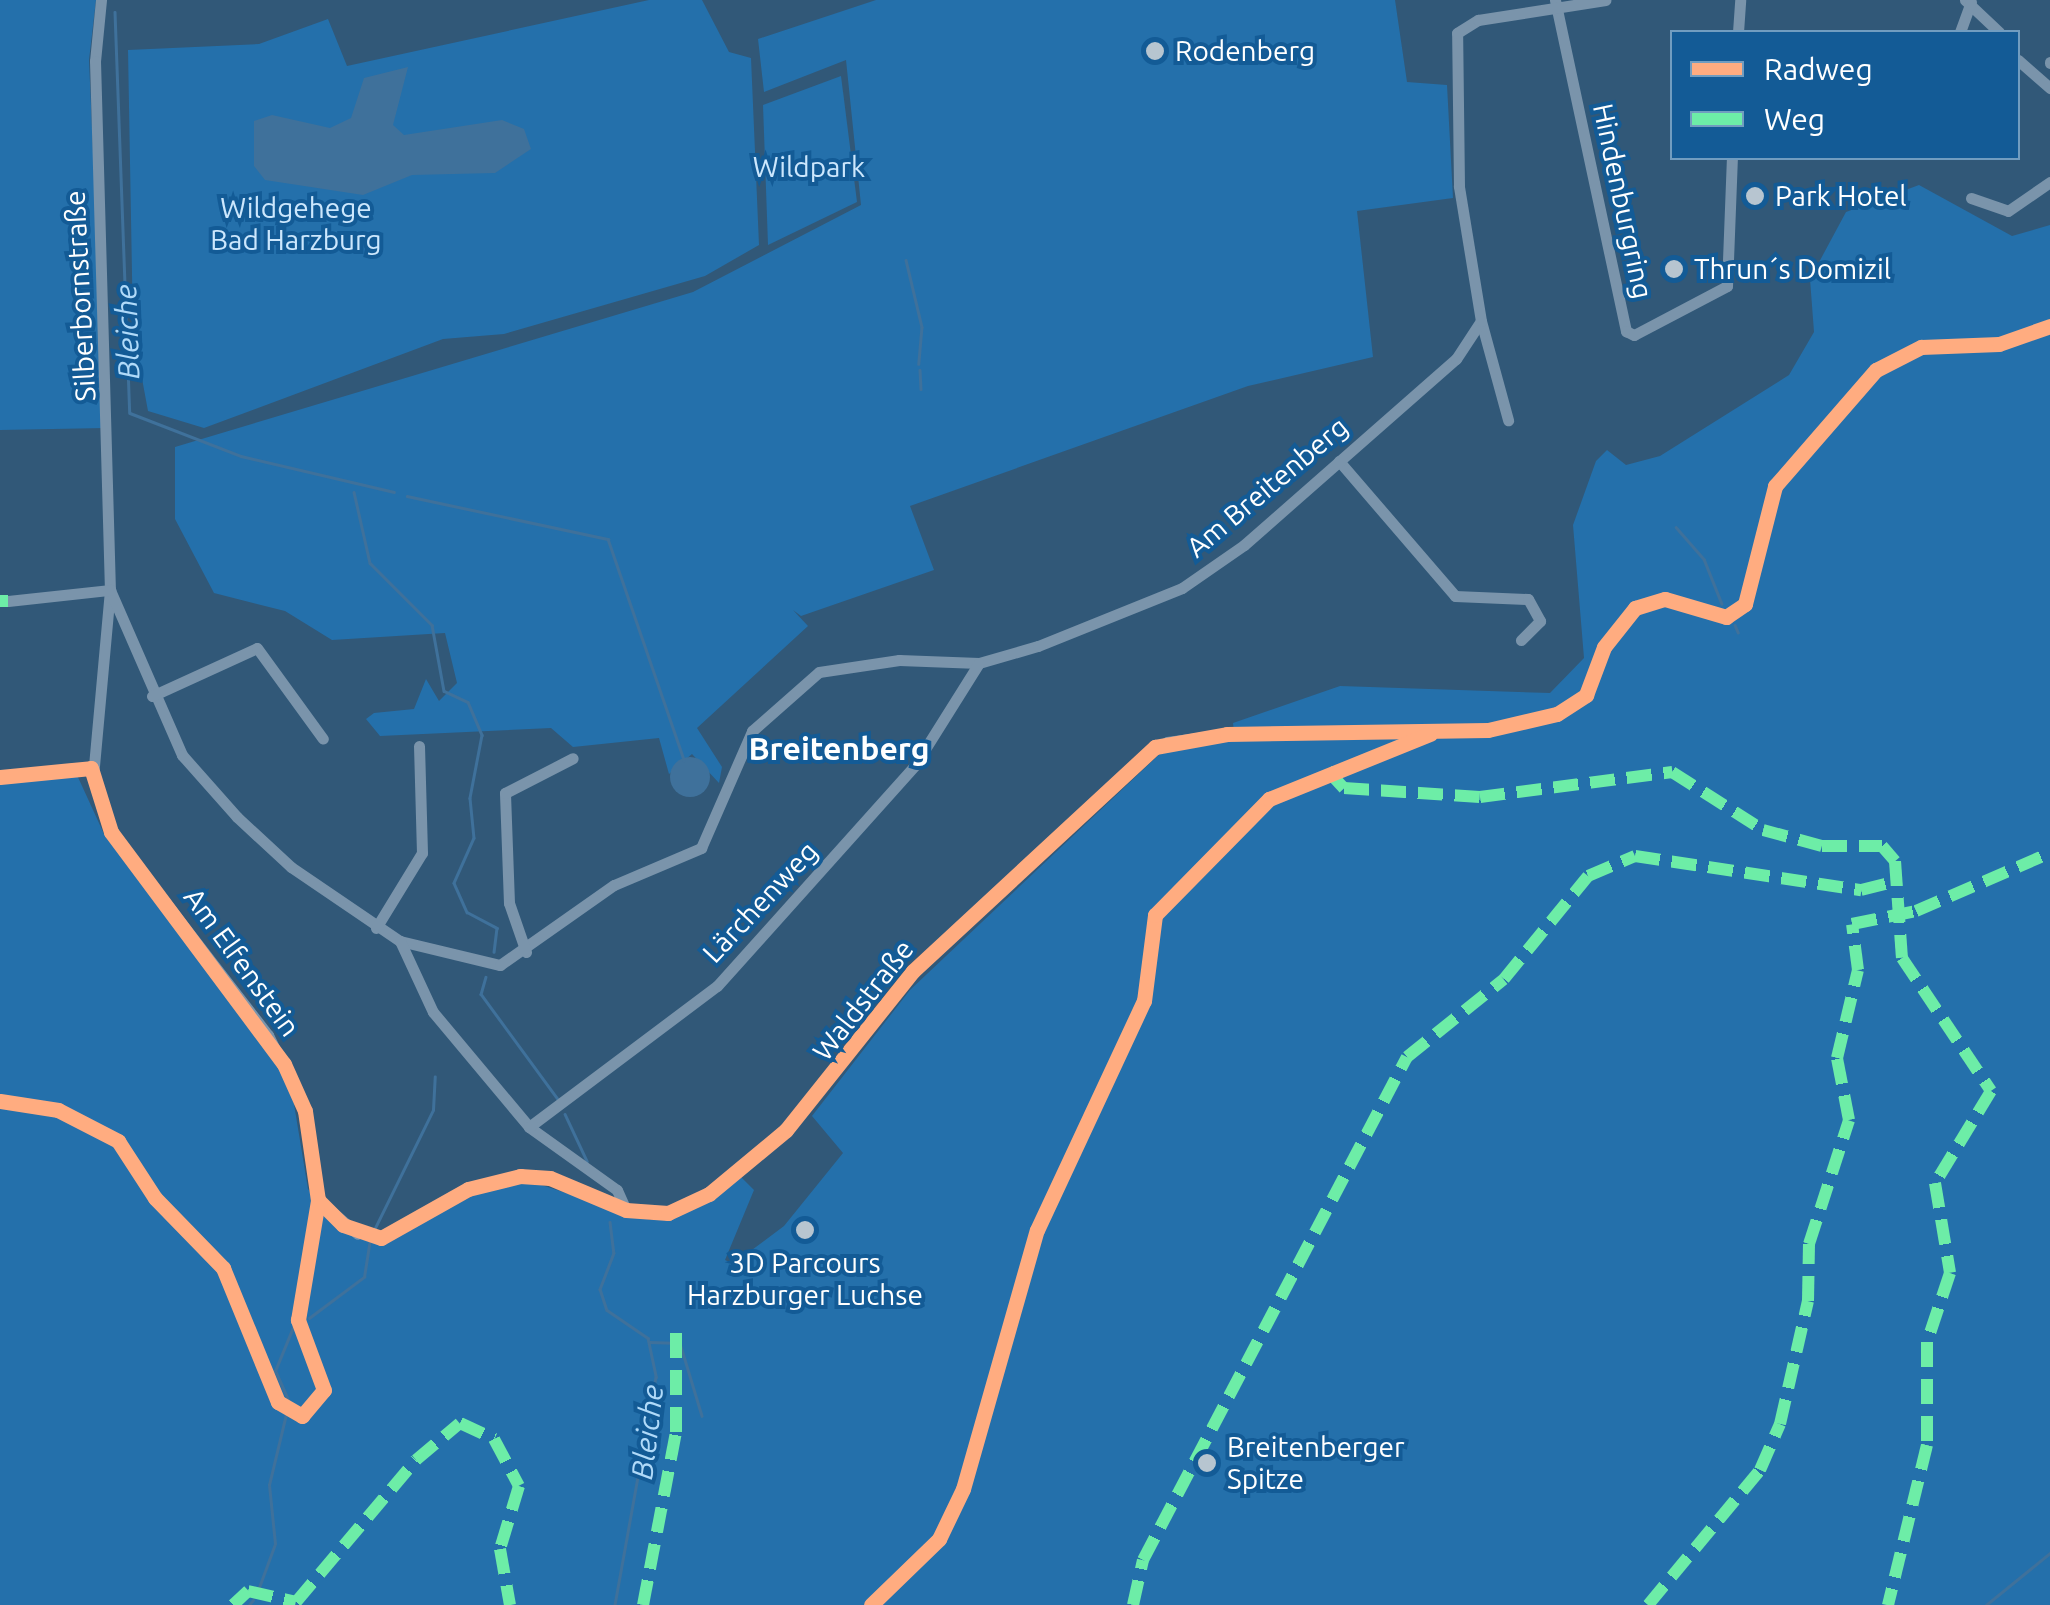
<!DOCTYPE html>
<meta charset="utf-8">
<style>
body{margin:0}
#map{position:relative;width:2050px;height:1605px;overflow:hidden;background:#315878;font-family:Ubuntu,sans-serif}
div>[style]{position:absolute}
[style*='--x']{left:calc(var(--x)*1px);top:calc(var(--y)*1px);width:calc(var(--w)*1px);rotate:calc(var(--a)*1deg)}
.green>*{inset:0;background:#2470ab}
.water>*{inset:0;background:#3f719b}
.round{border-radius:50%}
.stream>*{height:2.5px;margin:-1.25px;padding:0 1.25px;transform-origin:1.25px;border-radius:1.25px;background:#3f719b}
.minor>*{height:11px;margin:-5.5px;padding:0 5.5px;transform-origin:5.5px;border-radius:5.5px;background:#7a94ab}
.quiet>*{height:12px;margin-top:-6px;transform-origin:0;background:repeating-linear-gradient(90deg,#6deda7 0 25px,transparent 0 37px)}
.cycleway>*{height:15px;margin:-7.5px;padding:0 7.5px;transform-origin:7.5px;border-radius:7.5px;background:#ffac80}
.dots>*{width:28px;height:28px;translate:-50% -50%;box-sizing:border-box;border:5px solid #135b96;border-radius:50%}
span{translate:-50% -50%;white-space:nowrap;text-align:center;line-height:1.15;-webkit-text-stroke:8px #135b96;paint-order:stroke}
.poi-label{font-size:28px;color:#fff}
.left{translate:0 -50%;text-align:left}
.park-label{font-size:28px;color:#cce7fd}
.street-label{font-size:28px;color:#fff}
.water-label{font-size:30px;color:#b0daf9;font-style:italic}
.quarter-label{font-size:32px;color:#fff;font-weight:700}
.legend{position:absolute;left:1670px;top:30px;width:350px;height:130px;box-sizing:border-box;background:#135b96;border:2px solid #719dc0;margin:0;padding:12px 18px;list-style:none;font-size:30px;color:#fff}
.legend li{display:flex;align-items:center;gap:20px;height:50px}
.legend b{width:50px;border:2px solid #719dc0}
</style>
<div id="map">
<div class="green">
<i style="clip-path:polygon(0 0,96px 0,89px 60px,105px 428px,0 430px)"></i>
<i style="clip-path:polygon(649px 0,702px 0,729px 52px,751px 58px,759px 245px,705px 276px,504px 334px,443px 339px,204px 428px,148px 411px,133px 330px,128px 50px,259px 44px,328px 19px,347px 66px)"></i>
<i style="clip-path:polygon(876px 0,1395px 0,1407px 82px,1447px 85px,1453px 198px,1357px 211px,1373px 357px,1248px 386px,910px 506px,934px 570px,801px 616px,793px 610px,808px 626px,697px 728px,722px 767px,719px 783px,692px 754px,669px 774px,659px 738px,573px 747px,551px 728px,380px 736px,366px 719px,374px 713px,414px 709px,426px 679px,439px 701px,457px 683px,445px 633px,332px 640px,285px 611px,214px 593px,175px 519px,175px 447px,693px 292px,861px 205px,846px 60px,764px 92px,758px 39px)"></i>
<i style="clip-path:polygon(841px 76px,857px 202px,768px 245px,763px 105px)"></i>
<i style="clip-path:polygon(1919px 185px,2012px 236px,2050px 225px,2050px 1605px,0 1605px,0 782px,77px 775px,104px 834px,262px 1037px,292px 1092px,308px 1189px,339px 1228px,379px 1244px,490px 1187px,529px 1181px,650px 1220px,739px 1175px,754px 1190px,725px 1260px,733px 1264px,784px 1226px,843px 1153px,812px 1116px,910px 990px,1165px 749px,1235px 741px,1233px 723px,1340px 686px,1550px 693px,1584px 658px,1573px 525px,1596px 461px,1607px 450px,1626px 465px,1660px 456px,1789px 375px,1814px 332px,1810px 279px,1846px 212px)"></i>
</div>
<div class="water">
<i style="clip-path:polygon(408px 67px,393px 125px,404px 135px,502px 120px,524px 129px,531px 149px,495px 173px,412px 175px,363px 195px,265px 180px,254px 166px,254px 121px,272px 115px,330px 128px,351px 118px,364px 78px)"></i>
<i class="round" style="left:670px;top:757px;width:40px;height:40px"></i>
</div>
<div class="stream">
<i style="--x:115;--y:12;--w:401;--a:87.9"></i>
<i style="--x:130;--y:413;--w:119;--a:21.2"></i>
<i style="--x:241;--y:456;--w:157;--a:13.2"></i>
<i style="--x:906;--y:260;--w:69;--a:76.6"></i>
<i style="--x:922;--y:327;--w:37;--a:95"></i>
<i style="--x:920;--y:370;--w:19;--a:87"></i>
<i style="--x:354;--y:492;--w:73;--a:77.3"></i>
<i style="--x:370;--y:563;--w:88;--a:45"></i>
<i style="--x:432;--y:625;--w:67;--a:79.7"></i>
<i style="--x:444;--y:691;--w:26;--a:25"></i>
<i style="--x:468;--y:702;--w:36;--a:67"></i>
<i style="--x:482;--y:735;--w:64;--a:100.8"></i>
<i style="--x:470;--y:798;--w:40;--a:84.3"></i>
<i style="--x:474;--y:838;--w:49;--a:114"></i>
<i style="--x:454;--y:883;--w:32;--a:66"></i>
<i style="--x:467;--y:912;--w:34;--a:28"></i>
<i style="--x:497;--y:928;--w:24;--a:97"></i>
<i style="--x:407;--y:496;--w:206;--a:12.1"></i>
<i style="--x:608;--y:539;--w:234;--a:71"></i>
<i style="--x:1676;--y:527;--w:43;--a:48.8"></i>
<i style="--x:1704;--y:559;--w:48;--a:68.2"></i>
<i style="--x:1735;--y:625;--w:8;--a:67"></i>
<i style="--x:486;--y:977;--w:18;--a:106"></i>
<i style="--x:481;--y:994;--w:129;--a:53.8"></i>
<i style="--x:565;--y:1114;--w:52;--a:64.9"></i>
<i style="--x:610;--y:1222;--w:31;--a:83"></i>
<i style="--x:614;--y:1253;--w:39;--a:111"></i>
<i style="--x:600;--y:1289;--w:22;--a:72"></i>
<i style="--x:607;--y:1310;--w:50;--a:34.3"></i>
<i style="--x:648;--y:1338;--w:40;--a:78"></i>
<i style="--x:656;--y:1377;--w:232;--a:100.2"></i>
<i style="--x:372;--y:1234;--w:138;--a:-63.8"></i>
<i style="--x:433;--y:1110;--w:33;--a:-87"></i>
<i style="--x:309;--y:1318;--w:69;--a:-36.7"></i>
<i style="--x:364;--y:1277;--w:37;--a:-81"></i>
<i style="--x:650;--y:1342;--w:30;--a:2"></i>
<i style="--x:680;--y:1343;--w:76;--a:73.2"></i>
<i style="--x:257;--y:1593;--w:52;--a:-69.8"></i>
<i style="--x:275;--y:1544;--w:59;--a:-95.8"></i>
<i style="--x:269;--y:1485;--w:85;--a:-76.5"></i>
<i style="--x:289;--y:1402;--w:34;--a:-114"></i>
<i style="--x:275;--y:1371;--w:50;--a:-67.6"></i>
<i style="--x:249;--y:1605;--w:6;--a:-51"></i>
<i style="--x:1986;--y:1605;--w:82;--a:-39.1"></i>
</div>
<div class="minor">
<i style="--x:101;--y:0;--w:61;--a:95.6"></i>
<i style="--x:95;--y:61;--w:529;--a:88.38"></i>
<i style="--x:110;--y:590;--w:189;--a:95.2"></i>
<i style="--x:93;--y:778;--w:57;--a:71.6"></i>
<i style="--x:111;--y:832;--w:257;--a:52.3"></i>
<i style="--x:268;--y:1035;--w:85;--a:64"></i>
<i style="--x:305;--y:1111;--w:90;--a:81.7"></i>
<i style="--x:318;--y:1200;--w:52;--a:40.4"></i>
<i style="--x:1555;--y:0;--w:339;--a:77.9"></i>
<i style="--x:1626;--y:331;--w:9;--a:27"></i>
<i style="--x:1634;--y:335;--w:105;--a:-27.8"></i>
<i style="--x:1727;--y:286;--w:128;--a:-87.8"></i>
<i style="--x:1965;--y:0;--w:47;--a:43.3"></i>
<i style="--x:1738;--y:32;--w:32;--a:-86"></i>
<i style="--x:1960;--y:32;--w:32;--a:-70"></i>
<i style="--x:2018;--y:60;--w:43;--a:41.2"></i>
<i style="--x:2050;--y:63;--w:1;--a:-90"></i>
<i style="--x:1971;--y:198;--w:39;--a:19"></i>
<i style="--x:2008;--y:211;--w:51;--a:-34.6"></i>
<i style="--x:1481;--y:321;--w:103;--a:74.7"></i>
<i style="--x:1339;--y:461;--w:178;--a:49.3"></i>
<i style="--x:1455;--y:596;--w:73;--a:2.4"></i>
<i style="--x:1528;--y:599;--w:25;--a:61"></i>
<i style="--x:1540;--y:621;--w:27;--a:135"></i>
<i style="--x:110;--y:590;--w:180;--a:66.4"></i>
<i style="--x:182;--y:755;--w:83;--a:48.4"></i>
<i style="--x:237;--y:817;--w:74;--a:42.8"></i>
<i style="--x:291;--y:867;--w:132;--a:34.2"></i>
<i style="--x:400;--y:941;--w:103;--a:13.5"></i>
<i style="--x:500;--y:965;--w:139;--a:-35.1"></i>
<i style="--x:614;--y:885;--w:95;--a:-23"></i>
<i style="--x:701;--y:848;--w:128;--a:-66.4"></i>
<i style="--x:752;--y:731;--w:89;--a:-41.4"></i>
<i style="--x:819;--y:672;--w:81;--a:-8.5"></i>
<i style="--x:899;--y:660;--w:80;--a:2.1"></i>
<i style="--x:979;--y:663;--w:61;--a:-16.1"></i>
<i style="--x:1038;--y:646;--w:155;--a:-21.9"></i>
<i style="--x:1182;--y:588;--w:75;--a:-34.7"></i>
<i style="--x:1244;--y:545;--w:282;--a:-41.3"></i>
<i style="--x:1456;--y:359;--w:45;--a:-56.7"></i>
<i style="--x:1481;--y:321;--w:137;--a:-99.3"></i>
<i style="--x:1459;--y:186;--w:153;--a:-90.7"></i>
<i style="--x:1457;--y:33;--w:25;--a:-32"></i>
<i style="--x:1478;--y:20;--w:129;--a:-8.9"></i>
<i style="--x:8;--y:601;--w:103;--a:-6.2"></i>
<i style="--x:152;--y:696;--w:115;--a:-24.6"></i>
<i style="--x:257;--y:648;--w:112;--a:54"></i>
<i style="--x:0;--y:777;--w:91;--a:-5.6"></i>
<i style="--x:376;--y:928;--w:88;--a:-58.5"></i>
<i style="--x:422;--y:853;--w:107;--a:-91.6"></i>
<i style="--x:400;--y:941;--w:78;--a:65.1"></i>
<i style="--x:433;--y:1012;--w:150;--a:50.1"></i>
<i style="--x:529;--y:1127;--w:108;--a:35.6"></i>
<i style="--x:617;--y:1190;--w:22;--a:66"></i>
<i style="--x:626;--y:1210;--w:42;--a:4.1"></i>
<i style="--x:668;--y:1213;--w:45;--a:-24.9"></i>
<i style="--x:709;--y:1194;--w:100;--a:-39.7"></i>
<i style="--x:786;--y:1130;--w:203;--a:-51.4"></i>
<i style="--x:913;--y:971;--w:316;--a:-42.9"></i>
<i style="--x:1144;--y:756;--w:27;--a:-31"></i>
<i style="--x:1167;--y:742;--w:61;--a:-7.6"></i>
<i style="--x:526;--y:952;--w:52;--a:-109.1"></i>
<i style="--x:509;--y:903;--w:110;--a:-92.1"></i>
<i style="--x:505;--y:793;--w:76;--a:-27.2"></i>
<i style="--x:529;--y:1127;--w:235;--a:-36.9"></i>
<i style="--x:717;--y:986;--w:297;--a:-48.1"></i>
<i style="--x:915;--y:765;--w:120;--a:-57.9"></i>
</div>
<div class="quiet">
<i style="--x:0;--y:601;--w:8;--a:0"></i>
<i style="--x:1327;--y:770;--w:25;--a:47"></i>
<i style="--x:1344;--y:788;--w:136;--a:3.8"></i>
<i style="--x:1480;--y:797;--w:194;--a:-7.4"></i>
<i style="--x:1672;--y:772;--w:108;--a:32.5"></i>
<i style="--x:1763;--y:830;--w:61;--a:15.2"></i>
<i style="--x:1822;--y:846;--w:60;--a:0"></i>
<i style="--x:1882;--y:846;--w:20;--a:49"></i>
<i style="--x:1895;--y:861;--w:97;--a:85.9"></i>
<i style="--x:1902;--y:958;--w:160;--a:56.2"></i>
<i style="--x:1991;--y:1091;--w:108;--a:121.3"></i>
<i style="--x:1935;--y:1183;--w:91;--a:80.5"></i>
<i style="--x:1950;--y:1273;--w:73;--a:108.4"></i>
<i style="--x:1927;--y:1342;--w:103;--a:90"></i>
<i style="--x:1927;--y:1445;--w:165;--a:103.7"></i>
<i style="--x:233;--y:1605;--w:21;--a:-43"></i>
<i style="--x:248;--y:1591;--w:49;--a:12.9"></i>
<i style="--x:296;--y:1602;--w:186;--a:-49.8"></i>
<i style="--x:416;--y:1460;--w:57;--a:-40.1"></i>
<i style="--x:460;--y:1423;--w:38;--a:25"></i>
<i style="--x:494;--y:1439;--w:53;--a:62"></i>
<i style="--x:519;--y:1486;--w:66;--a:106.8"></i>
<i style="--x:500;--y:1549;--w:57;--a:79.9"></i>
<i style="--x:643;--y:1605;--w:176;--a:-79.2"></i>
<i style="--x:676;--y:1432;--w:100;--a:-90"></i>
<i style="--x:1133;--y:1605;--w:46;--a:-77.5"></i>
<i style="--x:1143;--y:1560;--w:568;--a:-62.31"></i>
<i style="--x:1407;--y:1057;--w:124;--a:-38.8"></i>
<i style="--x:1504;--y:979;--w:133;--a:-50.8"></i>
<i style="--x:1588;--y:876;--w:51;--a:-23.1"></i>
<i style="--x:1635;--y:856;--w:229;--a:8.6"></i>
<i style="--x:1861;--y:890;--w:32;--a:-14"></i>
<i style="--x:1648;--y:1605;--w:175;--a:-50.3"></i>
<i style="--x:1760;--y:1470;--w:50;--a:-66.5"></i>
<i style="--x:1780;--y:1424;--w:126;--a:-77.2"></i>
<i style="--x:1808;--y:1301;--w:57;--a:-89"></i>
<i style="--x:1809;--y:1244;--w:130;--a:-72.1"></i>
<i style="--x:1849;--y:1120;--w:63;--a:-101"></i>
<i style="--x:1837;--y:1058;--w:90;--a:-76.6"></i>
<i style="--x:1858;--y:970;--w:46;--a:-97.4"></i>
<i style="--x:1852;--y:924;--w:65;--a:-11.5"></i>
<i style="--x:1916;--y:911;--w:146;--a:-23.4"></i>
</div>
<div class="cycleway">
<i style="--x:0;--y:777;--w:91;--a:-5.6"></i>
<i style="--x:91;--y:768;--w:67;--a:72.6"></i>
<i style="--x:111;--y:832;--w:289;--a:53.3"></i>
<i style="--x:284;--y:1064;--w:51;--a:65.9"></i>
<i style="--x:305;--y:1111;--w:90;--a:81.7"></i>
<i style="--x:318;--y:1200;--w:35;--a:45"></i>
<i style="--x:343;--y:1225;--w:40;--a:18.9"></i>
<i style="--x:381;--y:1238;--w:100;--a:-29.4"></i>
<i style="--x:468;--y:1189;--w:54;--a:-14"></i>
<i style="--x:520;--y:1176;--w:30;--a:4"></i>
<i style="--x:550;--y:1178;--w:82;--a:22.8"></i>
<i style="--x:626;--y:1210;--w:42;--a:4.1"></i>
<i style="--x:668;--y:1213;--w:45;--a:-24.9"></i>
<i style="--x:709;--y:1194;--w:100;--a:-39.7"></i>
<i style="--x:786;--y:1130;--w:203;--a:-51.4"></i>
<i style="--x:913;--y:971;--w:330;--a:-42.8"></i>
<i style="--x:1155;--y:747;--w:73;--a:-10.2"></i>
<i style="--x:1227;--y:734;--w:261;--a:-0.9"></i>
<i style="--x:1488;--y:730;--w:71;--a:-13.1"></i>
<i style="--x:1557;--y:714;--w:35;--a:-33"></i>
<i style="--x:1586;--y:695;--w:51;--a:-69.4"></i>
<i style="--x:1604;--y:647;--w:50;--a:-51.5"></i>
<i style="--x:1635;--y:608;--w:31;--a:-17"></i>
<i style="--x:1665;--y:599;--w:64;--a:16.4"></i>
<i style="--x:1726;--y:617;--w:23;--a:-34"></i>
<i style="--x:1745;--y:604;--w:122;--a:-75.7"></i>
<i style="--x:1775;--y:486;--w:154;--a:-49"></i>
<i style="--x:1876;--y:370;--w:51;--a:-27.1"></i>
<i style="--x:1921;--y:347;--w:78;--a:-2.2"></i>
<i style="--x:1999;--y:344;--w:54;--a:-19.4"></i>
<i style="--x:0;--y:1101;--w:59;--a:8.8"></i>
<i style="--x:58;--y:1110;--w:68;--a:27.3"></i>
<i style="--x:118;--y:1141;--w:68;--a:57"></i>
<i style="--x:155;--y:1198;--w:98;--a:45.8"></i>
<i style="--x:223;--y:1268;--w:145;--a:67.7"></i>
<i style="--x:278;--y:1402;--w:28;--a:30"></i>
<i style="--x:302;--y:1416;--w:34;--a:-50"></i>
<i style="--x:324;--y:1390;--w:75;--a:-110.4"></i>
<i style="--x:298;--y:1320;--w:122;--a:-80.5"></i>
<i style="--x:871;--y:1605;--w:95;--a:-44.1"></i>
<i style="--x:939;--y:1539;--w:55;--a:-64.4"></i>
<i style="--x:963;--y:1489;--w:269;--a:-74.1"></i>
<i style="--x:1037;--y:1230;--w:253;--a:-65"></i>
<i style="--x:1144;--y:1001;--w:87;--a:-82.7"></i>
<i style="--x:1155;--y:915;--w:163;--a:-45.5"></i>
<i style="--x:1269;--y:799;--w:174;--a:-22"></i>
</div>
<div class="dots">
<i style="left:1155px;top:51px;background:#b7c5d0"></i>
<i style="left:1755px;top:196px;background:#b7c5d0"></i>
<i style="left:1674px;top:269px;background:#b7c5d0"></i>
<i style="left:805px;top:1230px;background:#b7c5d0"></i>
<i style="left:1207px;top:1463px;background:#b7c5d0"></i>
</div>
<div class="poi-label">
<span class="left" style="left:1175px;top:51px">Rodenberg</span>
<span class="left" style="left:1775px;top:196px">Park Hotel</span>
<span class="left" style="left:1694px;top:269px">Thrun´s Domizil</span>
<span style="left:805px;top:1279px">3D Parcours<br>Harzburger Luchse</span>
<span class="left" style="left:1227px;top:1463px">Breitenberger<br>Spitze</span>
</div>
<div class="park-label">
<span style="left:809px;top:167px">Wildpark</span>
<span style="left:296px;top:224px">Wildgehege<br>Bad Harzburg</span>
</div>
<div class="street-label">
<span style="left:1623px;top:201px;rotate:78deg">Hindenburgring</span>
<span style="left:80px;top:296px;rotate:-93deg">Silberbornstraße</span>
<span style="left:1267px;top:487px;rotate:-40deg">Am Breitenberg</span>
<span style="left:760px;top:902px;rotate:-47deg">Lärchenweg</span>
<span style="left:242px;top:962px;rotate:54deg">Am Elfenstein</span>
<span style="left:863px;top:1000px;rotate:-52deg">Waldstraße</span>
</div>
<div class="water-label">
<span style="left:127px;top:332px;rotate:-92deg">Bleiche</span>
<span style="left:647px;top:1432px;rotate:-83deg">Bleiche</span>
</div>
<div class="quarter-label">
<span style="left:839px;top:748px">Breitenberg</span>
</div>
<ul class="legend">
<li><b style="height:12px;background:#ffac80"></b>Radweg</li>
<li><b style="height:12px;background:#6deda7"></b>Weg</li>
</ul>
</div>
